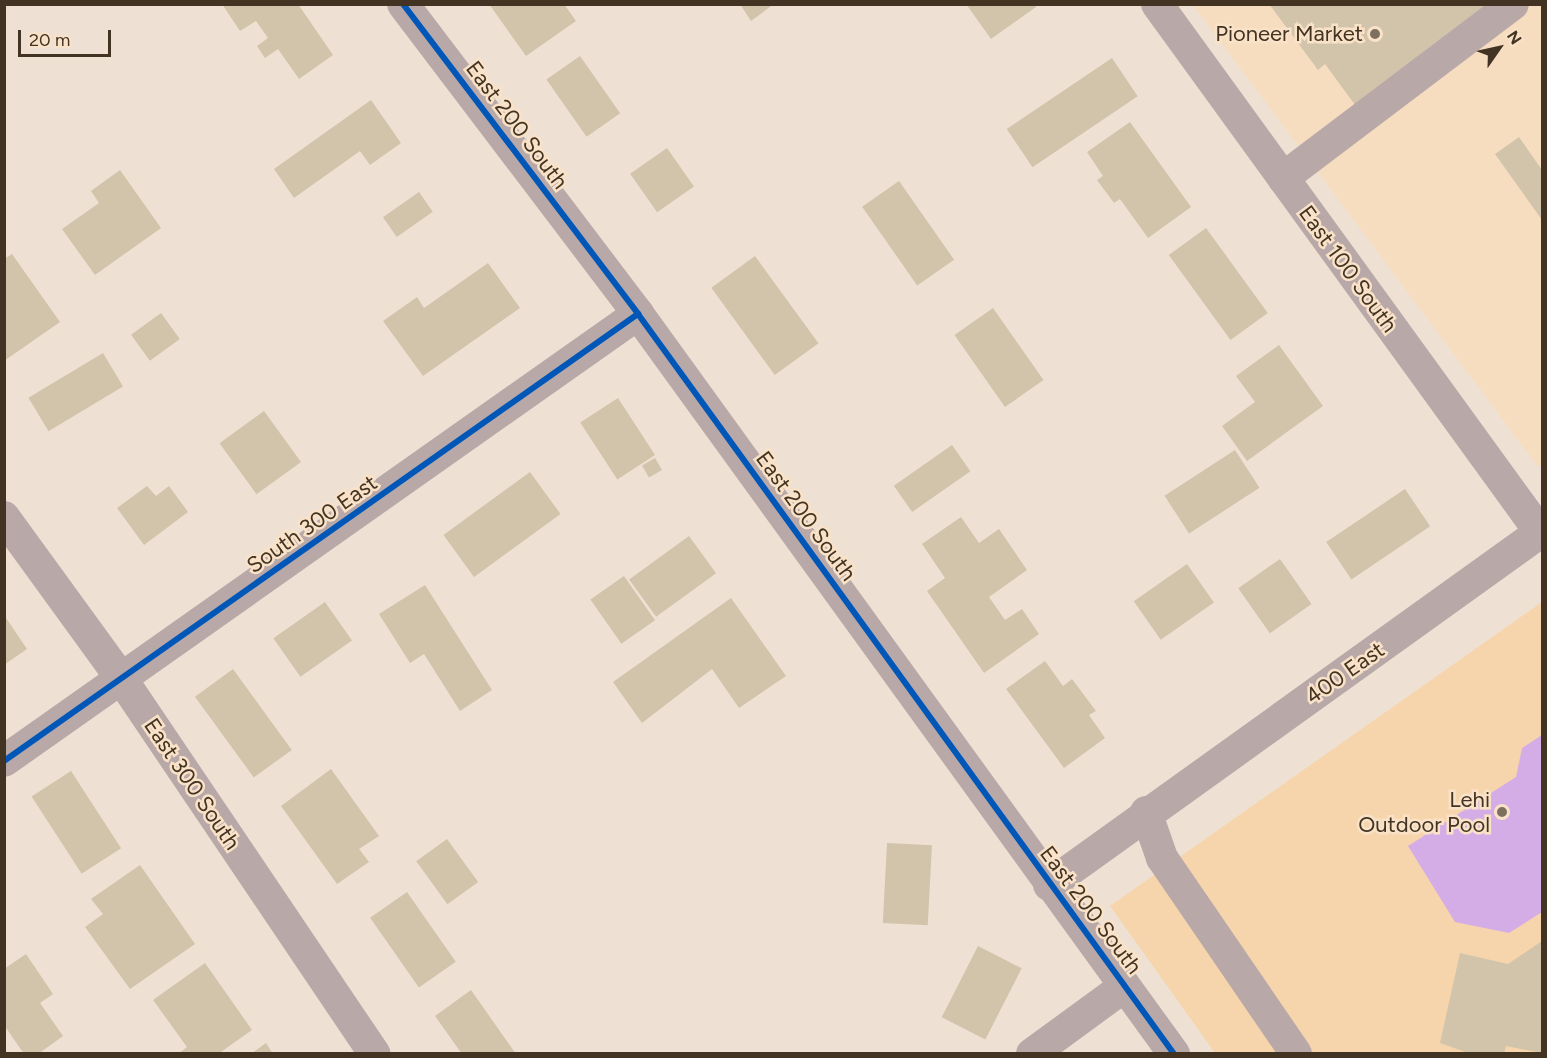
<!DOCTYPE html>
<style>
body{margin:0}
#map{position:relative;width:1547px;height:1058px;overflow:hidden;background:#eee1d3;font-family:Figtree,sans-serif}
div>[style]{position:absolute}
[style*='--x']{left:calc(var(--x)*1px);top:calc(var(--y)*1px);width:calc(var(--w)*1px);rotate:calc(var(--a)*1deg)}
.built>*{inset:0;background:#f6ddc0}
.green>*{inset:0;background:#f7d5ac}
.water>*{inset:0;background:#d5ade6}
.building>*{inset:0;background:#d1c4aa;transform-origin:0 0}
.minor>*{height:32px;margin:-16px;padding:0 16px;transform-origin:16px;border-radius:16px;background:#b8a8a8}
.cycleway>*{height:6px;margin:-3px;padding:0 3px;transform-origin:3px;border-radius:3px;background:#0057b8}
.dots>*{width:16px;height:16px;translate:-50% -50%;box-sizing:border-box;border:3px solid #f9e2c8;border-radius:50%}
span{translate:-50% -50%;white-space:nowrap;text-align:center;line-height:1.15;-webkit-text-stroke:5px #f9e2c8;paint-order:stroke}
.poi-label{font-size:22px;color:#423322}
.right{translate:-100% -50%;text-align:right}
.street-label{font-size:22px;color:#423322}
.frame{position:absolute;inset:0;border:6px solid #423322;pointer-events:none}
.north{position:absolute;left:1469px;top:18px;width:60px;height:60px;-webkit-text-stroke:4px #f9e2c8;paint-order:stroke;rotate:56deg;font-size:16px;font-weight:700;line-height:24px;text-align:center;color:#423322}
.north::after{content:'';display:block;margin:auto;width:21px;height:27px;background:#423322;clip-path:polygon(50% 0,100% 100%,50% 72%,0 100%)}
.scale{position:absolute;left:18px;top:30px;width:93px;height:27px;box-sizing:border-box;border:3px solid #423322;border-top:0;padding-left:8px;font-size:18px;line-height:21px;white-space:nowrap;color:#423322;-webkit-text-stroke:4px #f9e2c8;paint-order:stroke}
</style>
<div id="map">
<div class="built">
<i style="clip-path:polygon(1193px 5px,1542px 5px,1542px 464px,1538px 467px)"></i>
</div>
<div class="green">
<i style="clip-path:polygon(1542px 602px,1542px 1053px,1215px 1053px,1110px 906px)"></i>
</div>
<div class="water">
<i style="clip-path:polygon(1542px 735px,1542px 912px,1509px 933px,1455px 922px,1408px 846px,1516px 777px,1522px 748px)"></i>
</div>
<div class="building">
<i style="clip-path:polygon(222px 4px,298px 4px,333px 55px,299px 79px,278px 49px,265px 58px,257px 46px,268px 38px,256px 21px,240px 31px)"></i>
<i style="clip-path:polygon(489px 4px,564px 4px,576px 21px,526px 56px)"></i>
<i style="clip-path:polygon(740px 4px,774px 4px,751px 21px)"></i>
<i style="clip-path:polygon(966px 4px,1034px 4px,1036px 7px,991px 39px)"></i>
<i style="clip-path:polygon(1269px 4px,1498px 4px,1358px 109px,1325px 64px,1318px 70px)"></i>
<i style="left:580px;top:56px;width:70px;height:41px;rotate:55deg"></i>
<i style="left:1112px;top:58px;width:46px;height:127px;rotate:56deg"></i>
<i style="clip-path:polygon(371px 100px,401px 143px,370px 165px,360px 151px,294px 198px,274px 169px)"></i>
<i style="clip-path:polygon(1130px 122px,1191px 207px,1148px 238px,1120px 199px,1114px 203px,1097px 180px,1103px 176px,1087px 152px)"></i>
<i style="clip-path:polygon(1519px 137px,1542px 170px,1542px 220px,1495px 154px)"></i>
<i style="left:667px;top:148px;width:47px;height:45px;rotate:55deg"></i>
<i style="clip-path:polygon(120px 170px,161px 228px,95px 275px,62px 229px,99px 203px,91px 191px)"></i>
<i style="left:899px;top:181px;width:96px;height:45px;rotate:55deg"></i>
<i style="left:419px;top:192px;width:24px;height:44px;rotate:55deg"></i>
<i style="left:1206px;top:228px;width:105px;height:46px;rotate:54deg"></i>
<i style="clip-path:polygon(12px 254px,60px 322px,4px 361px,4px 259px)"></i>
<i style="left:755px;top:256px;width:108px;height:54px;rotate:54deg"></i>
<i style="clip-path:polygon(488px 263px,520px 308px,423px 376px,383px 321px,417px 297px,424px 308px)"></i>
<i style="left:993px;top:308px;width:88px;height:47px;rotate:55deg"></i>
<i style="left:161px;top:313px;width:32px;height:37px;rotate:54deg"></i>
<i style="clip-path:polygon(1279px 345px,1323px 406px,1247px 461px,1222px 426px,1255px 402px,1236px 376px)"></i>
<i style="left:103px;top:353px;width:39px;height:87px;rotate:59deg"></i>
<i style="left:618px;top:398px;width:68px;height:45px;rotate:57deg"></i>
<i style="left:264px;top:411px;width:63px;height:55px;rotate:54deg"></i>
<i style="left:952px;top:445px;width:32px;height:71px;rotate:55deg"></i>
<i style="left:1235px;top:450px;width:45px;height:84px;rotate:57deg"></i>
<i style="left:655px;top:458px;width:14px;height:15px;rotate:60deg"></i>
<i style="left:530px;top:472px;width:52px;height:107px;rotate:54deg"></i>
<i style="clip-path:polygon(147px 486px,156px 496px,169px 486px,188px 512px,144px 545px,117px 508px)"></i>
<i style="left:1405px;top:489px;width:45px;height:95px;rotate:56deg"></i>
<i style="clip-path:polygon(961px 517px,979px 543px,999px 529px,1027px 570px,989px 597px,1005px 620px,1022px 609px,1039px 634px,984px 673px,927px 591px,945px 578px,922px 544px)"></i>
<i style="left:689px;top:536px;width:46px;height:74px;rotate:54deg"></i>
<i style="left:1280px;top:559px;width:55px;height:51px;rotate:55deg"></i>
<i style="left:1187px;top:564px;width:47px;height:65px;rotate:55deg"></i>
<i style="left:624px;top:576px;width:54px;height:41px;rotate:55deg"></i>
<i style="clip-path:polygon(425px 585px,492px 690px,460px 711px,424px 654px,410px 663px,379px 614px)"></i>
<i style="clip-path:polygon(731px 598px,786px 676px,739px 708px,712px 669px,642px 723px,613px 682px)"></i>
<i style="left:325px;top:602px;width:47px;height:63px;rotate:55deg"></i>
<i style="clip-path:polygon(4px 615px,27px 649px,4px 665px)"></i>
<i style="clip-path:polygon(1045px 661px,1063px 686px,1072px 679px,1096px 711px,1089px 715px,1105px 738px,1064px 768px,1006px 689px)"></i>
<i style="left:233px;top:669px;width:100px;height:47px;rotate:54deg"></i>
<i style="clip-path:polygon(331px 769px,379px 836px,359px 849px,369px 862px,337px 884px,281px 806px)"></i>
<i style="left:71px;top:771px;width:92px;height:47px;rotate:57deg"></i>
<i style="left:447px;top:839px;width:53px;height:38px;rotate:54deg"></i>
<i style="left:887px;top:843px;width:45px;height:80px;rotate:3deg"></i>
<i style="clip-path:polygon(140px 865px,195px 944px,130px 989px,85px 927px,103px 914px,91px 899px)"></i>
<i style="left:407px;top:892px;width:85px;height:45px;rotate:55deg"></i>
<i style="clip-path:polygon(1542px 941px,1542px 1053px,1506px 1046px,1504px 1054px,1471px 1054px,1440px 1043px,1460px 953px,1508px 964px)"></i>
<i style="left:978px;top:946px;width:49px;height:80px;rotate:27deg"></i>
<i style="clip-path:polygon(26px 954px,53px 994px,40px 1003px,63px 1036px,38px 1054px,24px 1054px,4px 1025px,4px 969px)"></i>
<i style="clip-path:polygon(205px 963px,252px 1030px,218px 1054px,178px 1054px,187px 1047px,153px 1000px)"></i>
<i style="clip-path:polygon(471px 990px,516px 1054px,462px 1054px,435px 1016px)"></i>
<i style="clip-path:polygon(266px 1043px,273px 1054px,251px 1054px)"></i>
</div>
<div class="minor">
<i style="--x:403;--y:4;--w:389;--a:52.8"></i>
<i style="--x:638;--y:314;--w:914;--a:54.08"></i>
<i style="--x:1157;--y:4;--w:652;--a:54.04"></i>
<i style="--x:1283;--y:178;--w:288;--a:-37.1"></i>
<i style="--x:4;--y:517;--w:203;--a:54"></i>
<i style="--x:123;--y:681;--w:450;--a:56"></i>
<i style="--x:4;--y:761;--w:776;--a:-35.19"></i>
<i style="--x:1146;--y:812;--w:49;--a:70.8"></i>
<i style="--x:1162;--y:858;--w:237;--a:55.6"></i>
<i style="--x:1049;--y:885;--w:607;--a:-35.68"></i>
<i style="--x:1032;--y:1054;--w:115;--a:-36.2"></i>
</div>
<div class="cycleway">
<i style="--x:403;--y:4;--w:389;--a:52.8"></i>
<i style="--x:638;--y:314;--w:914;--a:54.08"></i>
<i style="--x:4;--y:761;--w:776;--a:-35.19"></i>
</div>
<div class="dots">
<i style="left:1375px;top:34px;background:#7e7060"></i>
<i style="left:1502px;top:812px;background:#7e7060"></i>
</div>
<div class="poi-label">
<span class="right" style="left:1363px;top:34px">Pioneer Market</span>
<span class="right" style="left:1490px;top:812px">Lehi<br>Outdoor Pool</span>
</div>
<div class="street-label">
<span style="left:517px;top:125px;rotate:53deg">East 200 South</span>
<span style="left:1348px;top:269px;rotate:54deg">East 100 South</span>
<span style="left:806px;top:516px;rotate:54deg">East 200 South</span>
<span style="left:312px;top:524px;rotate:-35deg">South 300 East</span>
<span style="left:1345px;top:673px;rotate:-35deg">400 East</span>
<span style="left:192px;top:784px;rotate:56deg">East 300 South</span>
<span style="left:1091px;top:910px;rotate:53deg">East 200 South</span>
</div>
<div class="frame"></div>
<div class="north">N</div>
<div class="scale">20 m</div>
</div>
